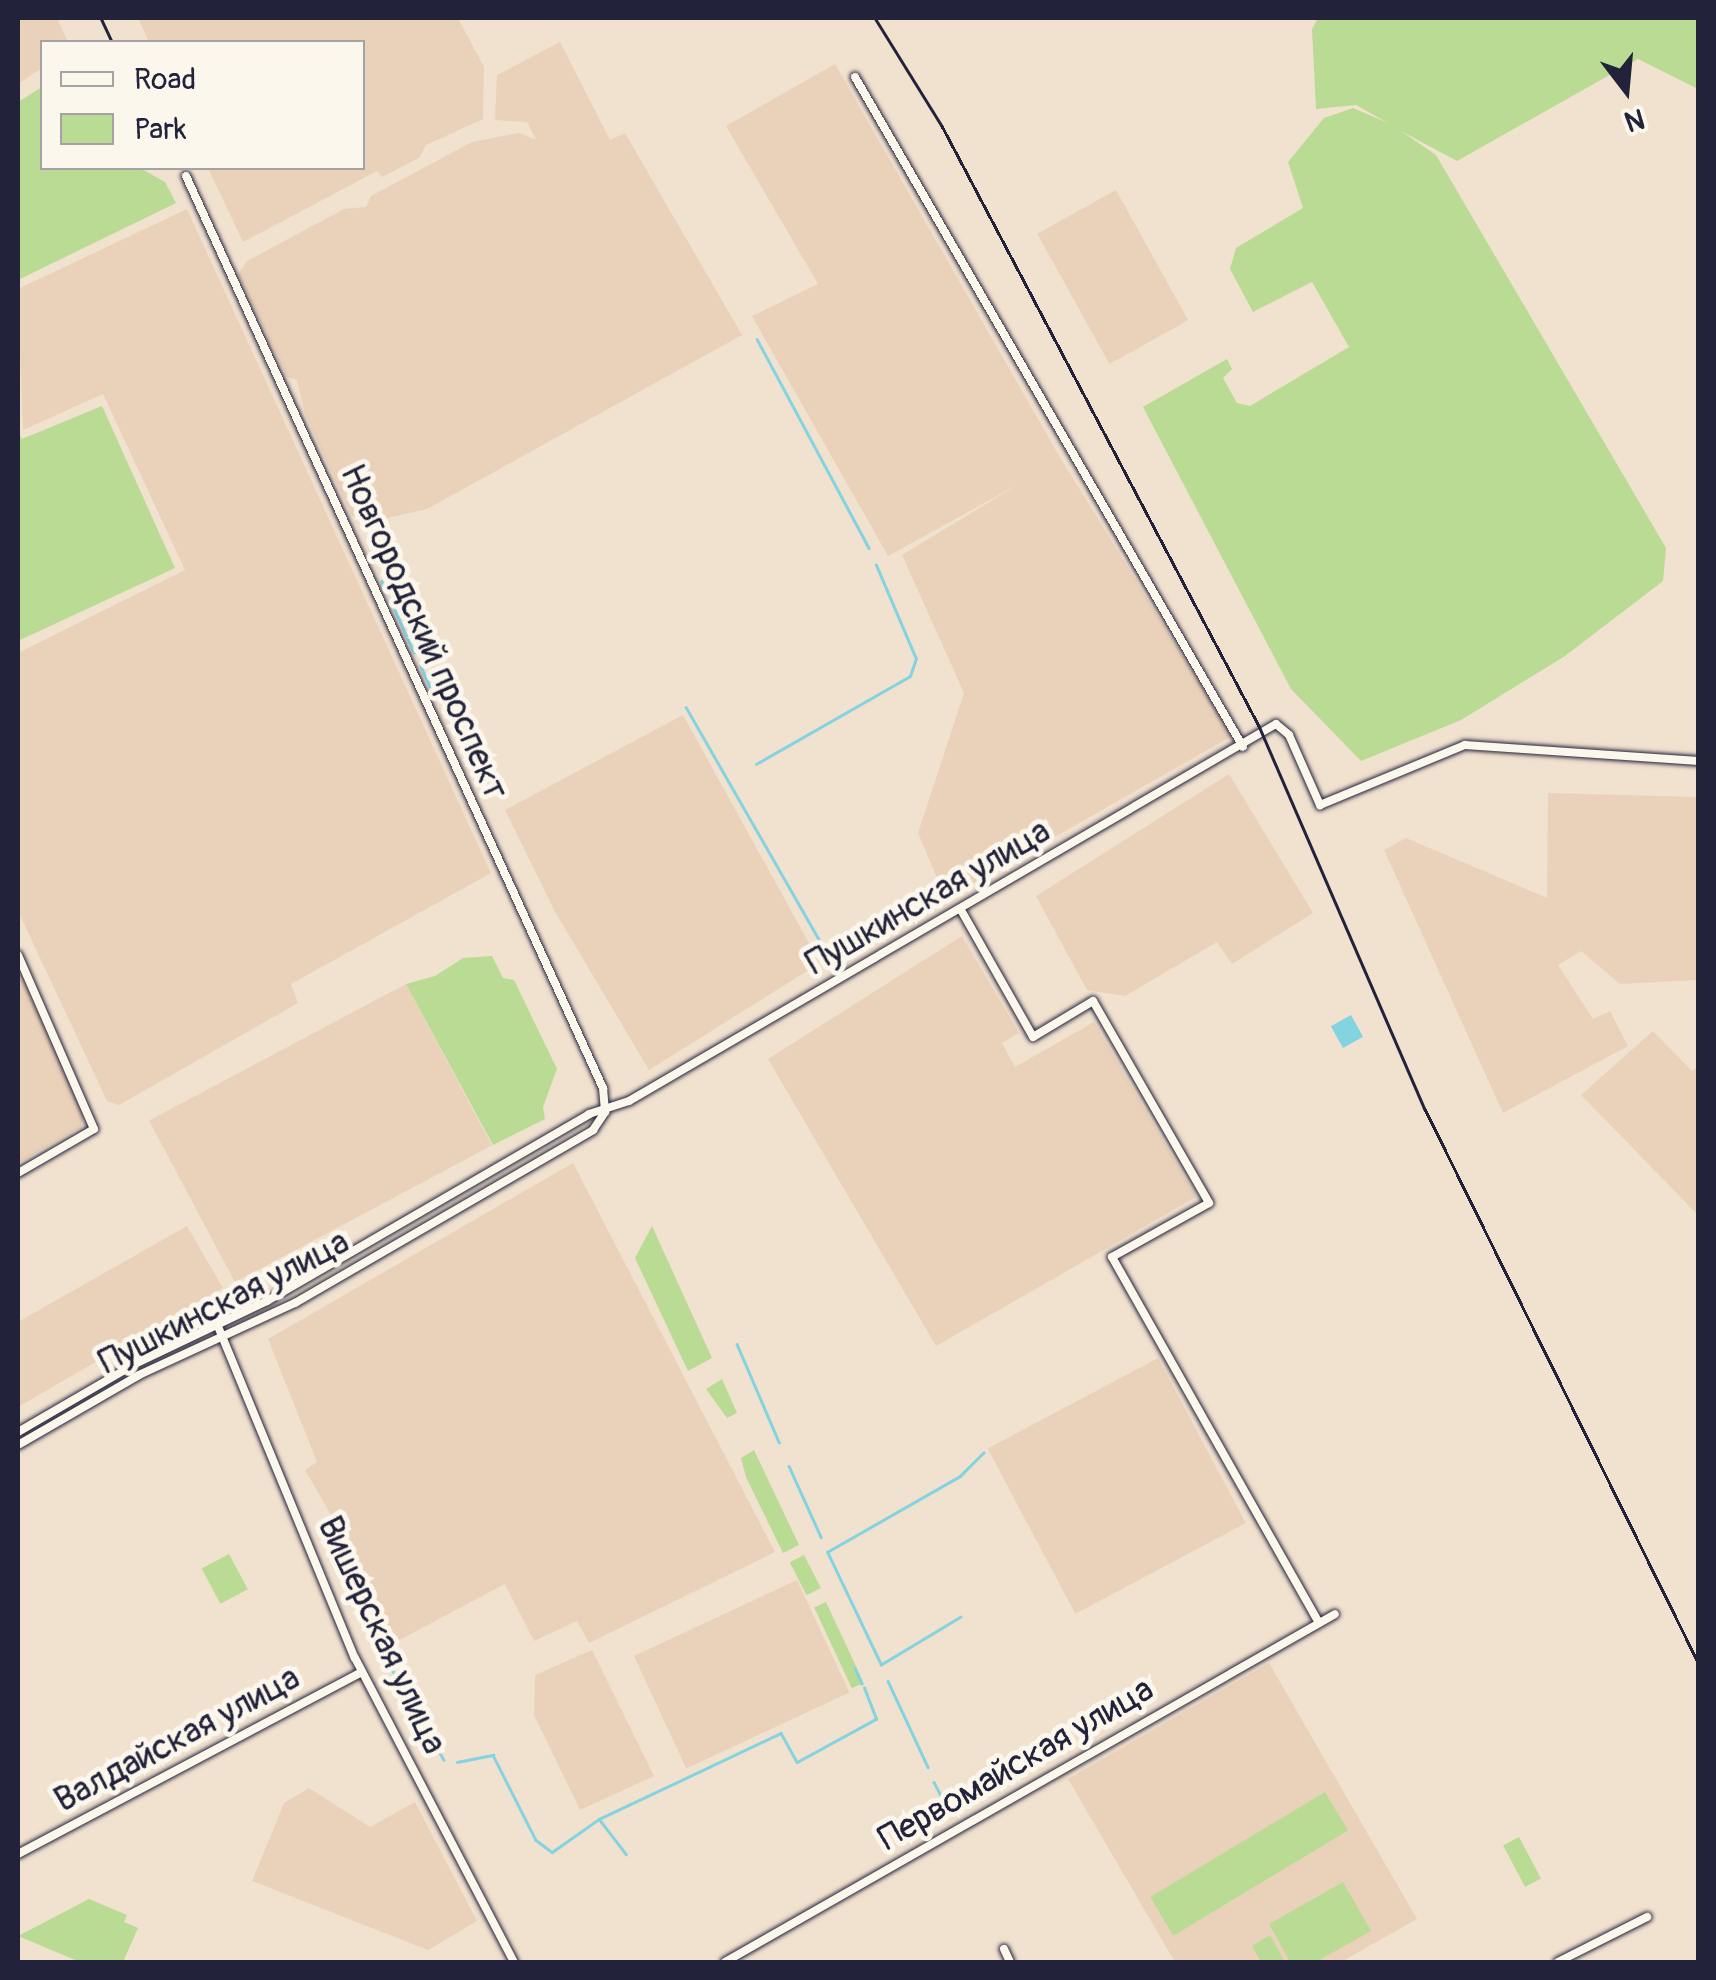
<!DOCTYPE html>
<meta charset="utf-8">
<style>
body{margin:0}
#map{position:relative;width:1716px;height:1980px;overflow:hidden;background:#f1e1cf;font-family:Pangolin,sans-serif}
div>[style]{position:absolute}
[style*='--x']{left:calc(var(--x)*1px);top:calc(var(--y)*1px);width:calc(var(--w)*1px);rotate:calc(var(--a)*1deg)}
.built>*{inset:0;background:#ead2ba;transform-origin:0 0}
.green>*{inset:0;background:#badb94;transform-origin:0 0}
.water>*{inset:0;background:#84d3e1;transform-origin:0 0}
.stream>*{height:2.5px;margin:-1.25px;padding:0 1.25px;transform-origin:1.25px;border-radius:1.25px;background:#84d3e1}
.roads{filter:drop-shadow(0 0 2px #22223b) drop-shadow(0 0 2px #22223b)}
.street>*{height:8px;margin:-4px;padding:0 4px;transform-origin:4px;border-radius:4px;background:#fbf7ec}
.tram>*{height:2.5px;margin:-1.25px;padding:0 1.25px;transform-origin:1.25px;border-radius:1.25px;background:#22223b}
span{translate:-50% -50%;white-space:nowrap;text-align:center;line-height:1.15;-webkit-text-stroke:10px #fbf7ec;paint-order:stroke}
.street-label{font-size:35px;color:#22223b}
.frame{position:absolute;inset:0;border:20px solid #22223b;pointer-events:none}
.legend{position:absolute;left:40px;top:40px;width:325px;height:130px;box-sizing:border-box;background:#fbf7ec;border:2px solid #a4a2a5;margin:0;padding:12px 18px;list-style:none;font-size:30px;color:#22223b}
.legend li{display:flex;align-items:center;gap:20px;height:50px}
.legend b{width:50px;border:2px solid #a4a2a5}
.north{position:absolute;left:1576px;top:40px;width:100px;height:100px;-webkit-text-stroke:8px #fbf7ec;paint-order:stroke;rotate:164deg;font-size:28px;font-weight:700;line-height:40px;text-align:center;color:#22223b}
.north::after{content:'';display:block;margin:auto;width:35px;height:45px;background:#22223b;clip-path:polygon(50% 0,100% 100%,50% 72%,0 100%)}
</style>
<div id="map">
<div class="built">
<i style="clip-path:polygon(18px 18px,57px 18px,68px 42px,42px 42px,42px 68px,18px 84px)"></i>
<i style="clip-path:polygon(138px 18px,458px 18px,484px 67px,483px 119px,426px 145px,419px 158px,382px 177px,377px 171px,243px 242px,208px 168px,362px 168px,362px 42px,149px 42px)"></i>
<i style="clip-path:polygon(560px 42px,610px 140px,625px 133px,742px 335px,427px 509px,371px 522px,351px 515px,305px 414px,297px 380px,287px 377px,238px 274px,247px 261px,344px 209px,366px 207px,371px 196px,472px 142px,519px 133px,536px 140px,527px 122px,495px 120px,497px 75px)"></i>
<i style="clip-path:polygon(835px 64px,1061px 459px,1232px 736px,946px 899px,918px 833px,964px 693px,902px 555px,1019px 484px,888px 556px,752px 316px,818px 284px,726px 126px)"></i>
<i style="left:1116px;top:190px;width:149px;height:90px;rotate:61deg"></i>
<i style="clip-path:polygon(187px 209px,491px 873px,291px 984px,298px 1003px,119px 1105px,107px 1101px,18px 911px,18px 653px,185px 570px,103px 394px,23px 430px,18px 289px)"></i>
<i style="clip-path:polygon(683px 715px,820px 963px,649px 1070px,554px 910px,505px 810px)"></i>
<i style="clip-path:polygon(1229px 774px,1313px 913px,1232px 964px,1217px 942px,1125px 996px,1087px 990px,1036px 896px)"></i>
<i style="clip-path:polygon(1548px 793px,1698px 797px,1698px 980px,1620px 984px,1581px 951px,1558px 965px,1593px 1019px,1610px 1011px,1628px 1046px,1503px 1113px,1384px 850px,1406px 838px,1547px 898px)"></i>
<i style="clip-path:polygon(962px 936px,1019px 1033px,1002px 1043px,1015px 1067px,1094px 1022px,1196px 1197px,936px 1346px,768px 1059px)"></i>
<i style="clip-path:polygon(18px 968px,84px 1114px,81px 1127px,18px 1163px)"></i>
<i style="left:406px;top:984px;width:183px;height:291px;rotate:62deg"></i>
<i style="clip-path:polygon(1653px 1031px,1692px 1071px,1698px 1067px,1698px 1215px,1581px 1095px)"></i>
<i style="clip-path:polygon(573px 1163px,775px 1552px,589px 1643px,577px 1621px,534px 1641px,505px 1584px,386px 1647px,359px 1563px,305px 1470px,317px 1462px,268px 1339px)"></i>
<i style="clip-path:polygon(187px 1226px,223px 1288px,18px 1407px,18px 1322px)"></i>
<i style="left:1158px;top:1358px;width:187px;height:193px;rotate:62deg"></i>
<i style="left:797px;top:1580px;width:124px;height:180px;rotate:65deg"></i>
<i style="clip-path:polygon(592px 1650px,654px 1776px,580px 1810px,534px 1715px,535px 1675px)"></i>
<i style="clip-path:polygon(1269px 1663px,1417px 1919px,1341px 1962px,1175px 1962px,1068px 1779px)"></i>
<i style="clip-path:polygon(309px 1788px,370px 1827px,415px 1802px,477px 1921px,428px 1950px,252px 1881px,284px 1803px)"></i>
</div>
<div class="green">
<i style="clip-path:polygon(1318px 18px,1698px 18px,1698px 89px,1638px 59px,1457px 161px,1401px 131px,1436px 155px,1666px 548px,1663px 581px,1565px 656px,1461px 720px,1361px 761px,1291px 689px,1143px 407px,1227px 359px,1232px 369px,1223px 378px,1237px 403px,1250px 406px,1349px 347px,1312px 282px,1253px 312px,1230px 269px,1236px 248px,1303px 208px,1288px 162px,1324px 118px,1353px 108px,1388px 123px,1356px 105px,1316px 109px,1312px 29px)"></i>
<i style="clip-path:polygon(42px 87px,42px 168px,140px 168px,165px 182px,176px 203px,18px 280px,18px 102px)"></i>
<i style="clip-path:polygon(102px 406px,175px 568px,18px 641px,18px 432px,22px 439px)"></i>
<i style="clip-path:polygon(492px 956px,503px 978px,514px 980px,557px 1069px,543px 1107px,545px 1119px,493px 1145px,406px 984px,435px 976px,463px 958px)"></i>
<i style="clip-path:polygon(652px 1226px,712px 1358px,688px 1371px,635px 1258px)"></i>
<i style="clip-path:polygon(722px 1379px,737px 1413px,727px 1418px,706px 1389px)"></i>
<i style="clip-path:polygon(754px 1450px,799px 1545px,783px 1553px,746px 1477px,741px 1458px)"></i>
<i style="left:229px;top:1554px;width:40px;height:31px;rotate:62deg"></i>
<i style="left:804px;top:1555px;width:37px;height:16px;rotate:63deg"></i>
<i style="left:826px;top:1602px;width:89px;height:13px;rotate:65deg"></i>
<i style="left:1325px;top:1792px;width:45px;height:204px;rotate:59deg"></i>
<i style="left:1519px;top:1837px;width:47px;height:18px;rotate:62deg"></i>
<i style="clip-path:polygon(1343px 1882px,1371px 1931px,1316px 1962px,1290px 1962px,1269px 1924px)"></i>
<i style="clip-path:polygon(89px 1899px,127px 1915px,124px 1922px,138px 1928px,123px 1962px,80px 1962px,18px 1936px)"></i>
<i style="clip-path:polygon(1270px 1935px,1285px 1962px,1261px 1962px,1252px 1946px)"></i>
</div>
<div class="water">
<i style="left:1351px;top:1015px;width:25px;height:23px;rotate:61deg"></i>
</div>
<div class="stream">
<i style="--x:757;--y:339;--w:237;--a:61.8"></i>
<i style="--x:382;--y:581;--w:8;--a:67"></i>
<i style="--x:392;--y:603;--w:54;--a:65.8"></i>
<i style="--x:421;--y:666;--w:22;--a:66"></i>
<i style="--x:686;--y:707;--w:281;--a:60.2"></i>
<i style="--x:756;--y:764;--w:177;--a:-29.7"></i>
<i style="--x:910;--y:676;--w:18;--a:-71"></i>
<i style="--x:916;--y:659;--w:102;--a:-113.1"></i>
<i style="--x:737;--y:1344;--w:107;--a:66.8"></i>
<i style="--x:789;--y:1466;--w:78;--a:65.7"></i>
<i style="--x:353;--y:1600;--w:61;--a:59.7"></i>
<i style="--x:961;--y:1617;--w:93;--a:149"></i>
<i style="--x:881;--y:1665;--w:125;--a:-115.5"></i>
<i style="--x:827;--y:1552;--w:153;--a:-29.7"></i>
<i style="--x:960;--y:1476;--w:33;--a:-45"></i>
<i style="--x:390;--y:1666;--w:108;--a:60.1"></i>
<i style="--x:855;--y:1668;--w:17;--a:66"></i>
<i style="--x:888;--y:1681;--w:95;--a:65.1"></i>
<i style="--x:457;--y:1762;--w:37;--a:-11"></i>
<i style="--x:493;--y:1755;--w:95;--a:63.2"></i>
<i style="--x:536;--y:1840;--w:20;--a:37"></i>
<i style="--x:552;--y:1852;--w:57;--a:-35.1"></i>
<i style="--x:599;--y:1819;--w:201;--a:-25.3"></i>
<i style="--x:781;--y:1733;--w:33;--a:61"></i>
<i style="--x:797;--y:1762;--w:90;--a:-28.6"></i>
<i style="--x:876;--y:1719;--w:33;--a:-111"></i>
<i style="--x:934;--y:1782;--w:34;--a:63"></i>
<i style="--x:600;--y:1820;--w:43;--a:52.6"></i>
</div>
<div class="roads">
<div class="street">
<i style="--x:855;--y:77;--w:774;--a:59.92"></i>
<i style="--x:186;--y:176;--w:1003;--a:65.43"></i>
<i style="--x:603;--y:1088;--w:24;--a:85"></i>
<i style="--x:961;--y:910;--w:146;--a:60.4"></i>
<i style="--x:1033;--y:1037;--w:70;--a:-31"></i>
<i style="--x:1093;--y:1001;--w:233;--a:60.1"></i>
<i style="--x:1209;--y:1203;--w:111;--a:150.9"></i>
<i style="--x:1112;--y:1257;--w:420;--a:60.5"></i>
<i style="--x:18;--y:955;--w:190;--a:66.4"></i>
<i style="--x:94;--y:1129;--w:88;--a:149.9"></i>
<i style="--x:217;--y:1324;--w:361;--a:67.6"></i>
<i style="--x:355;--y:1658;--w:343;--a:62.4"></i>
<i style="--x:18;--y:1432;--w:135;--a:-30.2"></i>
<i style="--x:135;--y:1364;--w:146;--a:-25.5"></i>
<i style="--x:267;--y:1301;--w:372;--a:-30.1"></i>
<i style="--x:589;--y:1114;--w:42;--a:-18"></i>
<i style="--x:629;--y:1101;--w:749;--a:-30.23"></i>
<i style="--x:1276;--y:724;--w:17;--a:40"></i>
<i style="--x:1289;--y:735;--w:77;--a:66.1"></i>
<i style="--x:1320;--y:805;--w:157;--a:-22.5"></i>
<i style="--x:1465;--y:745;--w:234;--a:3.9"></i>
<i style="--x:18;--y:1445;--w:140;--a:-30"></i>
<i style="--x:139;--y:1375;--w:172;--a:-24.8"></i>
<i style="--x:295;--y:1303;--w:345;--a:-30.1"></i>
<i style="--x:593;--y:1130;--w:22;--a:-56"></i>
<i style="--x:18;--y:1854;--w:389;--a:-27.9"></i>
<i style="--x:1004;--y:1949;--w:14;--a:65"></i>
<i style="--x:725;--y:1962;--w:702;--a:-29.7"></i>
<i style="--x:1558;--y:1962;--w:100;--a:-26.8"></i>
</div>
</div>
<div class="tram">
<i style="--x:101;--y:18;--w:26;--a:65"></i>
<i style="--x:875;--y:18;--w:127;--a:58.2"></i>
<i style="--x:942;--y:126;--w:679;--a:62.15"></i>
<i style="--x:1259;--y:726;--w:417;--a:66.6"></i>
<i style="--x:1425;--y:1109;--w:617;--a:63.73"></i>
</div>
<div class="street-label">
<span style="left:424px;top:632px;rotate:66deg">Новгородский проспект</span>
<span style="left:928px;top:897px;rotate:-30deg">Пушкинская улица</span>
<span style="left:224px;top:1302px;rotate:-27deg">Пушкинская улица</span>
<span style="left:382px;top:1635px;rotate:65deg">Вишерская улица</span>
<span style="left:177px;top:1739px;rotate:-28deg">Валдайская улица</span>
<span style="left:1016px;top:1764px;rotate:-30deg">Первомайская улица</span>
</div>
<div class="frame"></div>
<ul class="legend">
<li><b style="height:12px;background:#fbf7ec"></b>Road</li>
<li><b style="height:28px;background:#badb94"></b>Park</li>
</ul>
<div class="north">N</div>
</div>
